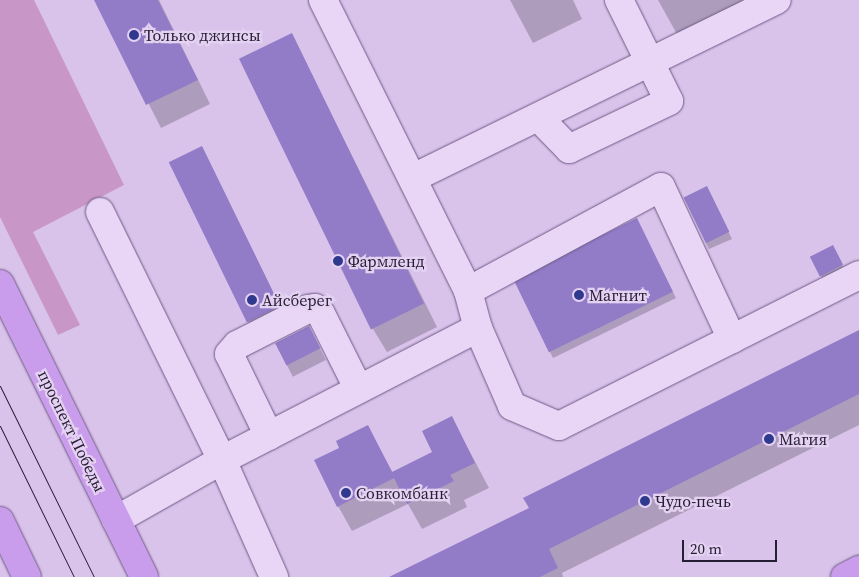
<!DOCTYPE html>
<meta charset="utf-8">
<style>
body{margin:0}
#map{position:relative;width:859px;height:577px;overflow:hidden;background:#dac3eb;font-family:"Source Serif 4",serif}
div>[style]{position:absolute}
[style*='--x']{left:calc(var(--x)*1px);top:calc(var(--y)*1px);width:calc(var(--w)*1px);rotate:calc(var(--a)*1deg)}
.green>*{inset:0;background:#c897c8}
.shadow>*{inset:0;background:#0003;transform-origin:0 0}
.building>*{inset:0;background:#927bc7;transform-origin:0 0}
.roads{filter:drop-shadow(0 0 1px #6c5b84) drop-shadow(0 0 1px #6c5b84)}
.minor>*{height:28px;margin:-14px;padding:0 14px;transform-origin:14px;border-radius:14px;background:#e9d5f6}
.major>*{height:28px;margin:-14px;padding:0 14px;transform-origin:14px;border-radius:14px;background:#ca9cec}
.tram>*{height:1px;margin:-0.5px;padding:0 0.5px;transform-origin:0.5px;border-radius:0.5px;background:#261e34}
.dots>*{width:14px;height:14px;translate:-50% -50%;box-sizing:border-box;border:2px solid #e5d2f3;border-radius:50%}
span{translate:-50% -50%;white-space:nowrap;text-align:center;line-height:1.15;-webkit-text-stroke:4.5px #e5d2f3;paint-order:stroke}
.poi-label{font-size:16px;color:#261e34}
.left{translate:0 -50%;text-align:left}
.street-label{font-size:16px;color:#261e34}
.scale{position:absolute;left:682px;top:540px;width:95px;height:22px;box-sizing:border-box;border:2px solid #261e34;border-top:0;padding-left:6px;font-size:15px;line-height:18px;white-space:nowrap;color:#261e34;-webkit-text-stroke:4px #e5d2f3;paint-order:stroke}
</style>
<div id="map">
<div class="green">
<i style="clip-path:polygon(0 0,34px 0,124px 185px,33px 232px,80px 325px,58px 335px,0 217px)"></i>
</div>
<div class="shadow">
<i style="clip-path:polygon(96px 0,159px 0,210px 104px,161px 128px)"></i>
<i style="clip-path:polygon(510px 0,573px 0,582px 19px,533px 43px)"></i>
<i style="clip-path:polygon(658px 0,751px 0,678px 36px)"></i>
<i style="clip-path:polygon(292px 35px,437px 327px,387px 352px,373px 329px)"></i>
<i style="left:205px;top:153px;width:177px;height:35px;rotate:64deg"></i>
<i style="clip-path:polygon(710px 193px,732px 239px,709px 249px,706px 243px)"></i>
<i style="clip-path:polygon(639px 225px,676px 298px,553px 358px,550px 352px)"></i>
<i style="clip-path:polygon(836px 253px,846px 272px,824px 282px,812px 257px)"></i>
<i style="left:309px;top:327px;width:37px;height:37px;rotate:63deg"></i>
<i style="clip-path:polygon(859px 332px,859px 425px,562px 573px,563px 577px,393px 577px,531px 509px)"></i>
<i style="clip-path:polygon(452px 418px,489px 488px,464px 500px,467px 507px,422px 529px,408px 504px,352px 531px,338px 506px,340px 449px,368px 427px,393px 473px,433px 453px)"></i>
</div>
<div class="building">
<i style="clip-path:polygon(94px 0,158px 0,198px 80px,146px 105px)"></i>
<i style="left:292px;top:33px;width:301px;height:59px;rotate:64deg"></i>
<i style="left:202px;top:146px;width:178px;height:37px;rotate:64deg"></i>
<i style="left:707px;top:186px;width:51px;height:26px;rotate:64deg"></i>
<i style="left:637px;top:218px;width:82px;height:138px;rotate:64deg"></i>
<i style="left:833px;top:245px;width:22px;height:26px;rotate:63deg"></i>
<i style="left:309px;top:326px;width:25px;height:38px;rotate:63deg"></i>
<i style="clip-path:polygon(859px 330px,859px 394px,549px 549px,558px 568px,540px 577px,389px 577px,529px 508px,523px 498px)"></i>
<i style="clip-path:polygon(452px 416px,475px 463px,450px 475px,454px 481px,407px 504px,394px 478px,337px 507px,314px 460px,339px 448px,336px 441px,368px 425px,392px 472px,432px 452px,422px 431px)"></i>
</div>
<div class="roads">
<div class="minor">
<i style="--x:323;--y:0;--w:325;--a:63.5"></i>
<i style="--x:468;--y:291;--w:38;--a:75"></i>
<i style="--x:478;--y:328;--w:85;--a:66.4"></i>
<i style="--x:512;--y:406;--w:51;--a:23.1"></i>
<i style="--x:559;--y:426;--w:336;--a:-26.7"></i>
<i style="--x:539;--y:118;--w:43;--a:45.9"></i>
<i style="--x:569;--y:149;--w:111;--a:-25.6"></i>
<i style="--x:669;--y:101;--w:113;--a:-116.3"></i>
<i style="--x:413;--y:178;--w:405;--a:-26.1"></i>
<i style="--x:100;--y:212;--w:276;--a:63.8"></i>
<i style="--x:222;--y:460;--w:128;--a:66"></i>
<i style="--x:468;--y:291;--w:219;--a:-28.3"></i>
<i style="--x:661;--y:187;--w:168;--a:65"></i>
<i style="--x:269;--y:436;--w:91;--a:-116"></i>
<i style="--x:229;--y:354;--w:12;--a:-48"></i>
<i style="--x:237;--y:345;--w:80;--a:-26.9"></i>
<i style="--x:308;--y:309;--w:7;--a:-8"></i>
<i style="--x:315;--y:308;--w:8;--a:45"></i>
<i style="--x:321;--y:314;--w:83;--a:63.4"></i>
<i style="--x:116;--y:520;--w:122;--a:-29.5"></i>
<i style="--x:222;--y:460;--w:288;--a:-27.3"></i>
</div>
<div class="major">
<i style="--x:0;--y:284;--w:326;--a:63.8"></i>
<i style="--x:0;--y:521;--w:62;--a:64.3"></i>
<i style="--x:845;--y:577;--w:16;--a:-27"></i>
</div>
</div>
<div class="tram">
<i style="--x:0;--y:386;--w:213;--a:63.8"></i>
<i style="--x:0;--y:426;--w:168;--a:63.9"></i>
</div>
<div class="dots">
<i style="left:134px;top:35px;background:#2f3a8f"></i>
<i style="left:338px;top:261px;background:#2f3a8f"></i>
<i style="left:579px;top:295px;background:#2f3a8f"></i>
<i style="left:252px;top:300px;background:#2f3a8f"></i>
<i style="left:769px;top:439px;background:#2f3a8f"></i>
<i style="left:346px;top:493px;background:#2f3a8f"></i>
<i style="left:645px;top:501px;background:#2f3a8f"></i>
</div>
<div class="poi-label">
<span class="left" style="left:144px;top:35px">Только джинсы</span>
<span class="left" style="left:348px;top:261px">Фармленд</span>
<span class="left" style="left:589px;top:295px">Магнит</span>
<span class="left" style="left:262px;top:300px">Айсберег</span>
<span class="left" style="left:779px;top:439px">Магия</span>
<span class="left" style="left:356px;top:493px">Совкомбанк</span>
<span class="left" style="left:655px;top:501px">Чудо-печь</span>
</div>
<div class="street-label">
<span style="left:72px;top:431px;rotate:64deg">проспект Победы</span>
</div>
<div class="scale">20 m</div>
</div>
